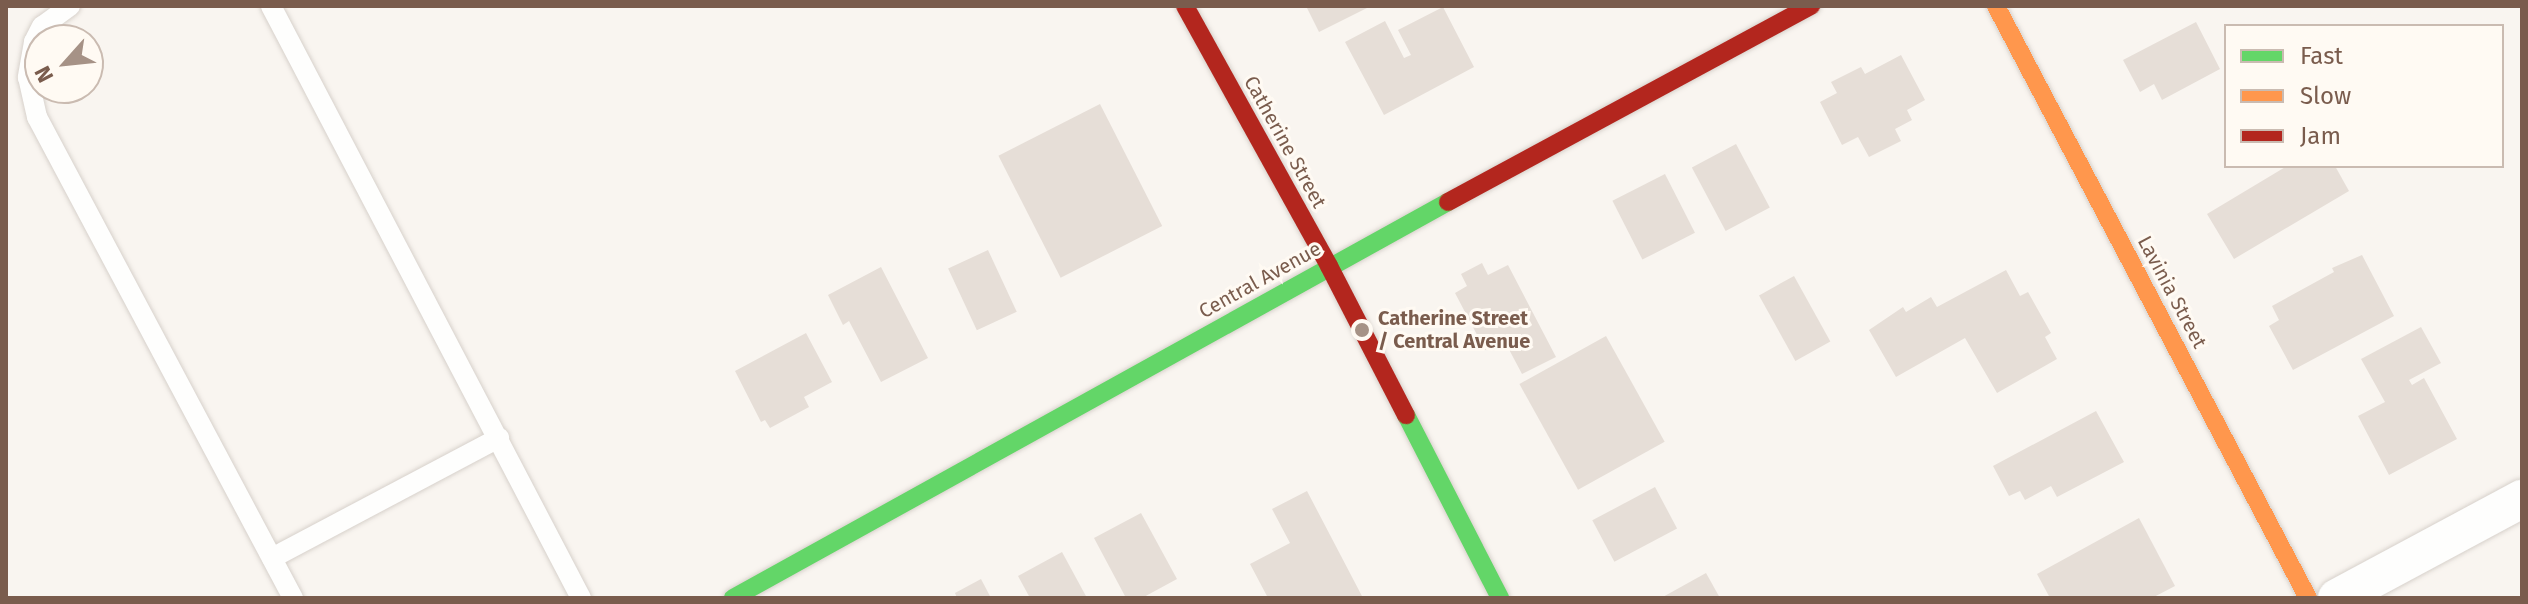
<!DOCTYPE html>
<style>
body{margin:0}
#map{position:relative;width:2528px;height:604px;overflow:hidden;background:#f9f5f0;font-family:"Fira Sans",sans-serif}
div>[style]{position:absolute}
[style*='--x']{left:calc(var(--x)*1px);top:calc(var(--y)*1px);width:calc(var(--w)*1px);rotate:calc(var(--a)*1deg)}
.building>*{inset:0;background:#e6ded7;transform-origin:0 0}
.roads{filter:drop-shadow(0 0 2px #d7d1cb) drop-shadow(0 0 2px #d7d1cb)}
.lane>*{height:20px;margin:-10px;padding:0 10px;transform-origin:10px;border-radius:10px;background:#fefefd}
.street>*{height:38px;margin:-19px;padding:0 19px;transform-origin:19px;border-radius:19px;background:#fefefd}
.fast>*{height:18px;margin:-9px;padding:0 9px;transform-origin:9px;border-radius:9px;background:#63d668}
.slow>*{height:18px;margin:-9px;padding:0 9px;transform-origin:9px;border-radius:9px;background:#ff974d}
.jam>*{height:18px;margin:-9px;padding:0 9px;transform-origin:9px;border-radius:9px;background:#b3261e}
.dots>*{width:22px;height:22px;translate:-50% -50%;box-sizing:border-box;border:4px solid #fffaf3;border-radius:50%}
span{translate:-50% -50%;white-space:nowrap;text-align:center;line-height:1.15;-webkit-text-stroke:6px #fffaf3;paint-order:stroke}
.street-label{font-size:20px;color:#7a5c4d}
.poi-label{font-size:20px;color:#7a5c4d;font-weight:700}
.left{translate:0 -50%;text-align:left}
.frame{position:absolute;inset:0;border:8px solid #7a5c4d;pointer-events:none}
.legend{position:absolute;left:2224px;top:24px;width:280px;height:144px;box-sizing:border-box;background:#fffaf3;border:2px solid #cabbb1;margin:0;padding:10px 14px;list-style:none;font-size:24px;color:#7a5c4d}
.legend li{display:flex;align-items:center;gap:16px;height:40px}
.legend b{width:40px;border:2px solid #cabbb1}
.north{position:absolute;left:24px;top:24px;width:80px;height:80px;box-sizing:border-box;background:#fffaf3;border:2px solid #cabbb1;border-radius:50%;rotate:243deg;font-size:22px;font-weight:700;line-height:32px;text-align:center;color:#7a5c4d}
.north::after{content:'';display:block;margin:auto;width:28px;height:36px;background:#a69286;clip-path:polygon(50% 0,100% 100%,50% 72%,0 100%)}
</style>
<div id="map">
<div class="building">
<i style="clip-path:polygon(1306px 6px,1371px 6px,1319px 32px)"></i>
<i style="clip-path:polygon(1443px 7px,1474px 67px,1384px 115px,1345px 42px,1385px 21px,1404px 58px,1411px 55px,1398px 30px)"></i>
<i style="clip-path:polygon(2196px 22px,2220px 69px,2162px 100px,2154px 84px,2140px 92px,2123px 60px)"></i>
<i style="clip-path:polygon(1901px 55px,1925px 100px,1907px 110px,1912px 120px,1895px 129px,1901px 141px,1869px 157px,1858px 137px,1842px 145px,1820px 102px,1837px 93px,1831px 82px,1861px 67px,1865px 74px)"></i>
<i style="left:1100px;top:104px;width:137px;height:114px;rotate:63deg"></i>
<i style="left:1736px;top:144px;width:72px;height:50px;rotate:62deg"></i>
<i style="clip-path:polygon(2287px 166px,2335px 166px,2349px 191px,2234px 259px,2207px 214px)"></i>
<i style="left:1665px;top:174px;width:66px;height:59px;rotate:63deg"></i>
<i style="left:988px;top:250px;width:68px;height:44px;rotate:65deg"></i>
<i style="clip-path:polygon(2362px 255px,2394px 316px,2293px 370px,2269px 326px,2279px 320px,2272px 306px,2334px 272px,2332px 268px)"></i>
<i style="clip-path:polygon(1482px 263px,1488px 275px,1508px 265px,1556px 357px,1522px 374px,1504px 340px,1485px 350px,1455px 293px,1467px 286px,1461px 274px)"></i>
<i style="clip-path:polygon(881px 267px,928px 358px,881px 382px,849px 321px,843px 325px,828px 295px)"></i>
<i style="clip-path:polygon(2006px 270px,2020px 296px,2028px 292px,2051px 333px,2045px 337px,2057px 359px,1997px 393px,1965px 338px,1896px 377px,1869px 330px,1903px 307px,1906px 312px,1931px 297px,1937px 307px)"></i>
<i style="left:1794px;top:276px;width:75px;height:40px;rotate:61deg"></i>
<i style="clip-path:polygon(2421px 327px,2441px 363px,2409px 380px,2412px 385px,2424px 378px,2457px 439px,2389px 475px,2358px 416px,2385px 402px,2361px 359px)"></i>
<i style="clip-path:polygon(806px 333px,832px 382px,804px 397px,809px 407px,770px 428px,765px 420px,761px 422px,735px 371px)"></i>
<i style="left:1606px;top:336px;width:121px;height:99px;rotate:61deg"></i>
<i style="clip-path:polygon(2096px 411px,2124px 462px,2057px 497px,2051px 486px,2025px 500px,2020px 491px,2009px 496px,1993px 466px)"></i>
<i style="left:1655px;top:487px;width:47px;height:71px;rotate:62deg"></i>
<i style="clip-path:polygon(1307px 491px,1363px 598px,1268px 598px,1250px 564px,1290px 543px,1272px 509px)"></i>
<i style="clip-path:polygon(1141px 513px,1177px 579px,1142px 598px,1126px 598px,1094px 538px)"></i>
<i style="clip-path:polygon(2139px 518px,2175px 586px,2152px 598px,2050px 598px,2037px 574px)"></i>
<i style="clip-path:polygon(1062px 552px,1087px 598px,1030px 598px,1018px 576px)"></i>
<i style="clip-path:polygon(1706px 573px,1720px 598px,1661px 598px)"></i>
<i style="clip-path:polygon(981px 579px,991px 598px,957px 598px,955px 593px)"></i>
</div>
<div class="roads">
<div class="lane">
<i style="--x:70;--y:6;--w:34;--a:144"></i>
<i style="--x:42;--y:26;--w:18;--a:117"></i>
<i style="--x:34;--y:42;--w:36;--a:100"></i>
<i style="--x:28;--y:77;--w:41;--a:77.3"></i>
<i style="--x:37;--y:117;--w:545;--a:61.98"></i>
<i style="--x:271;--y:6;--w:668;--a:62.36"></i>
<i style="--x:272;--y:558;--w:257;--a:-27.9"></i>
</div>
<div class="street">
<i style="--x:2337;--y:598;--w:210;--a:-28.2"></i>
</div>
<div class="fast">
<i style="--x:1406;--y:415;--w:206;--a:62.8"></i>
<i style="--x:733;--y:598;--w:817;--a:-28.98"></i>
</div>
<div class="slow">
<i style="--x:1996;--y:6;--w:669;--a:62.21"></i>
</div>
<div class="jam">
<i style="--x:1185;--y:6;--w:297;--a:61"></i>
<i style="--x:1329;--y:266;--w:168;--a:62.7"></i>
<i style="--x:1448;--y:202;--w:413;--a:-28.4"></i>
</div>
</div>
<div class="dots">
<i style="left:1362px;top:330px;background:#a69286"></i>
</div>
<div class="street-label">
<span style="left:1285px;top:142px;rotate:61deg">Catherine Street</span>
<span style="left:1260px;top:280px;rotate:-29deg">Central Avenue</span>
<span style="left:2172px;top:292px;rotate:62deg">Lavinia Street</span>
</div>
<div class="poi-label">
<span class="left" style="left:1378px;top:330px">Catherine Street<br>/ Central Avenue</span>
</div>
<div class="frame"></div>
<ul class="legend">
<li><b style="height:10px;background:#63d668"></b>Fast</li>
<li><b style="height:10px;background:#ff974d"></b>Slow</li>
<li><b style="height:10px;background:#b3261e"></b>Jam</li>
</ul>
<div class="north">N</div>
</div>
